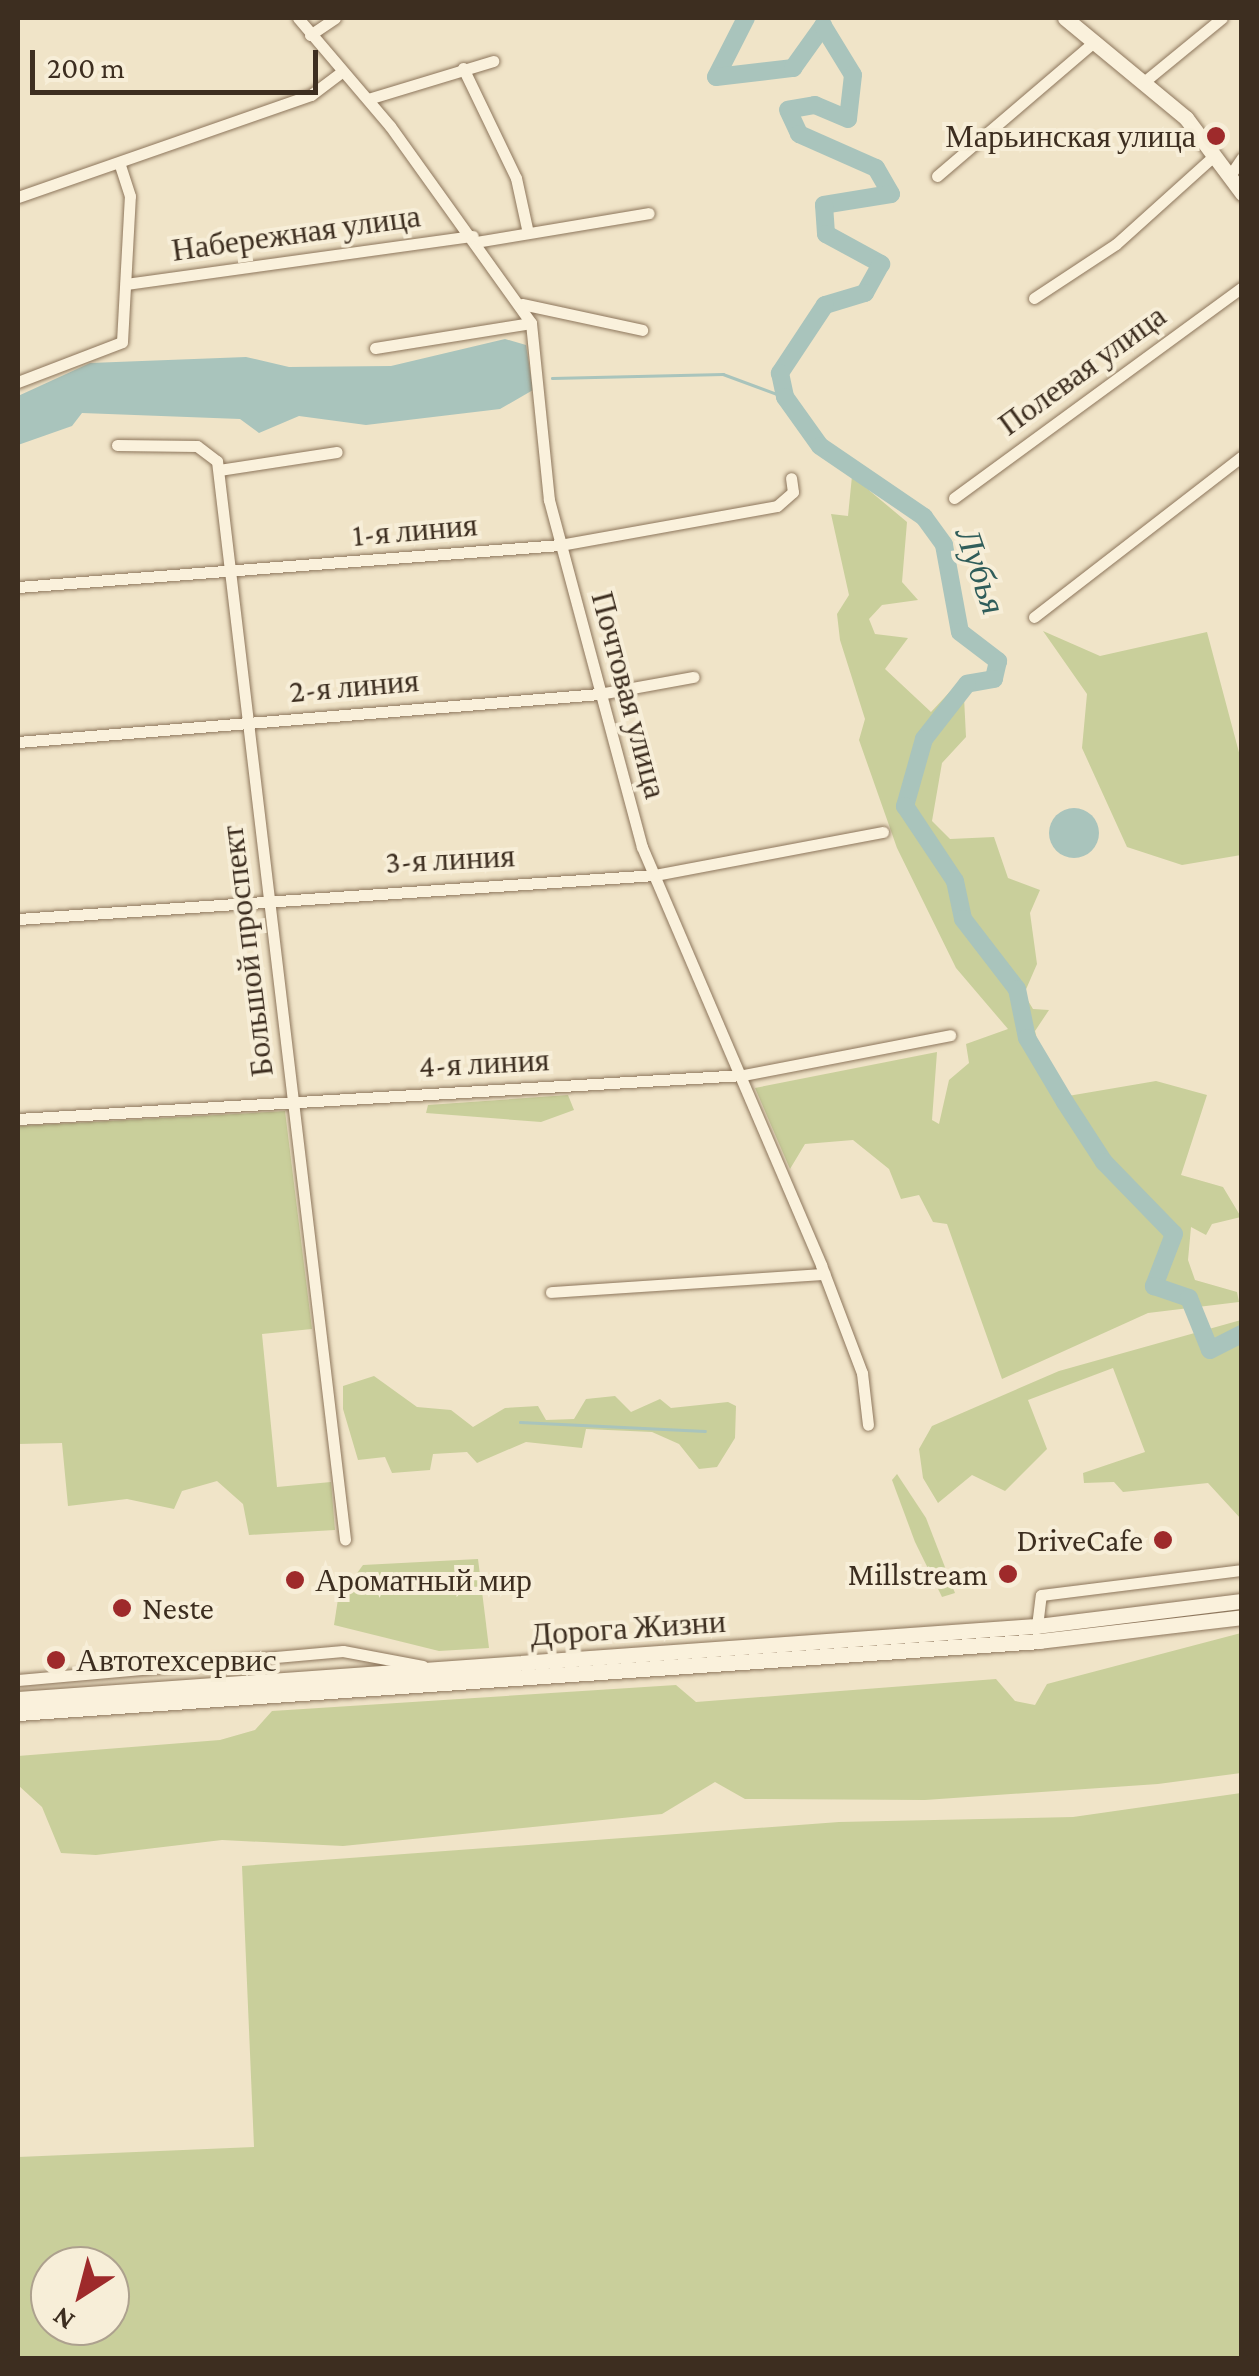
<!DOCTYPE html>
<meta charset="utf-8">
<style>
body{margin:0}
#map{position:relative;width:1259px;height:2376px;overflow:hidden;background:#f0e4c8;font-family:"Crimson Pro",serif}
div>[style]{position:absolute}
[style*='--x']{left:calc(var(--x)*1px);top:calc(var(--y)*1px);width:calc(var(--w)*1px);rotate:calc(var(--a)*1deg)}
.green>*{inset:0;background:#c9cf9b}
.water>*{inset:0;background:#a9c4bc}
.round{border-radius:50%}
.stream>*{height:2.5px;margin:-1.25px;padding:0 1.25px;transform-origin:1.25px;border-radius:1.25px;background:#a9c4bc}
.river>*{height:18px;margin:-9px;padding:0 9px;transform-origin:9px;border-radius:9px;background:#a9c4bc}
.roads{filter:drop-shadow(0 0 2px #8d765c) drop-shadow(0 0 2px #8d765c)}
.street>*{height:11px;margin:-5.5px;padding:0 5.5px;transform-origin:5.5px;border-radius:5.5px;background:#faf1dc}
.secondary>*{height:15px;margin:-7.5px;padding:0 7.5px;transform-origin:7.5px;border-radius:7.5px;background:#faf1dc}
.dots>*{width:28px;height:28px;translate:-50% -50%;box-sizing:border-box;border:5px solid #f7eed8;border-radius:50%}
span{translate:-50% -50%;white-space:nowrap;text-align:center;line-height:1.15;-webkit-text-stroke:8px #f7eed8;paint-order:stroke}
.poi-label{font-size:32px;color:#3d2e20}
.right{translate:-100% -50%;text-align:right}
.left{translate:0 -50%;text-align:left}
.street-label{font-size:32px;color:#3d2e20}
.water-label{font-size:35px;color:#2f5d5a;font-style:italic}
.frame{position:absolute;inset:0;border:20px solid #3d2e20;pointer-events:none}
.north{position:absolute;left:30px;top:2246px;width:100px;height:100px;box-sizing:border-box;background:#f7eed8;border:2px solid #ada18e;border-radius:50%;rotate:216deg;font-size:28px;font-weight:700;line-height:40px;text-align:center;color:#3d2e20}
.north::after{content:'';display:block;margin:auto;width:35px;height:45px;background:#9e2a2b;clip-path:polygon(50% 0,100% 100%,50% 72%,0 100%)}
.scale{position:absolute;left:30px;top:50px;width:288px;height:45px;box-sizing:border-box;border:5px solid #3d2e20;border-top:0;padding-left:12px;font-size:30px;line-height:35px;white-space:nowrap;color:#3d2e20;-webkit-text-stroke:8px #f7eed8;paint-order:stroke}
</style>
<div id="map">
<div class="green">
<i style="clip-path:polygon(852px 476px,907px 522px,902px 582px,918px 600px,882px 605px,869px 619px,875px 634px,908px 638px,885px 669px,931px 712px,959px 682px,976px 679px,964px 697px,966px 737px,942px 763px,932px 821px,950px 839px,994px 837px,1008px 878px,1040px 890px,1030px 913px,1037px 964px,1024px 994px,1033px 1009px,1049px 1010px,1035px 1031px,1039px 1047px,1068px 1096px,1156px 1081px,1207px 1095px,1181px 1175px,1223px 1187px,1241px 1217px,1212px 1224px,1206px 1235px,1191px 1227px,1188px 1260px,1195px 1280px,1237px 1292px,1239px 1302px,1148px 1313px,1002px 1379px,947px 1224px,933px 1222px,919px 1195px,901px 1199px,889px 1169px,853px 1140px,805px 1144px,790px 1169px,755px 1088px,937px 1052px,932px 1120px,939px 1124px,949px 1080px,969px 1063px,966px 1044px,1008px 1029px,956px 968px,897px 848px,859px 740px,865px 719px,840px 640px,837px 614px,849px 595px,831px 514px,848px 516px)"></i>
<i style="clip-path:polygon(1043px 631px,1100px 656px,1207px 632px,1241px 760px,1241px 855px,1182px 865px,1127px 847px,1082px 748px,1087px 694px)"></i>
<i style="clip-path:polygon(568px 1095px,574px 1110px,541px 1122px,426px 1113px,428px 1105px)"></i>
<i style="clip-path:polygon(285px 1111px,312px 1329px,262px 1334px,277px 1487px,331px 1482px,335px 1530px,249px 1535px,243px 1504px,217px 1481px,182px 1491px,174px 1509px,127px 1499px,68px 1506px,62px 1443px,18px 1444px,18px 1126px)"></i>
<i style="clip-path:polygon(1241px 1320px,1241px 1519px,1208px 1483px,1123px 1492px,1114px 1482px,1084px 1483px,1083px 1473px,1145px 1452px,1113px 1368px,1028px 1400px,1047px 1449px,1005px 1491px,972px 1475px,938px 1503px,923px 1478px,919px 1449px,932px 1426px,1059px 1371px)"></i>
<i style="clip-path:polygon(374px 1376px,417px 1407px,451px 1410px,473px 1427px,505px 1408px,538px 1406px,546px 1420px,574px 1419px,586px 1399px,615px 1396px,631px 1412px,660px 1399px,671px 1408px,728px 1402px,736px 1406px,735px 1438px,717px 1467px,699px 1469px,679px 1444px,652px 1432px,586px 1429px,582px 1448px,526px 1442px,477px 1463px,467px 1452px,433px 1454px,430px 1470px,392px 1473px,385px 1457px,358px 1460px,343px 1409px,343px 1386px)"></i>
<i style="clip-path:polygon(897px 1474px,926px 1518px,955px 1593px,942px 1597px,915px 1542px,892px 1480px)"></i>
<i style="clip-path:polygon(478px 1559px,489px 1648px,439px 1651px,334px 1625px,338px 1599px,363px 1565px)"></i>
<i style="clip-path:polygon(1241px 1633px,1241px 1773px,1158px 1784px,925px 1800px,745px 1799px,715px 1782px,662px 1814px,343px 1846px,222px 1840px,96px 1855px,61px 1853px,42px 1807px,18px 1785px,18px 1756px,220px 1740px,255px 1730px,272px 1711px,676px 1685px,696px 1702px,996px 1679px,1015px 1701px,1035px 1705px,1047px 1684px)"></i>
<i style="clip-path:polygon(evenodd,1241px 1793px,1241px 2358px,18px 2358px,18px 2157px,254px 2147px,242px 1866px,839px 1822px,1073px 1817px,1241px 1793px,50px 2266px,110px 2266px,110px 2326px,50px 2326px,50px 2266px)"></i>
</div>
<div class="water">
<i style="clip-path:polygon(505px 339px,526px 345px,533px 390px,500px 409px,366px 425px,299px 416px,259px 433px,240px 419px,82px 413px,72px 426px,18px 445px,18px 396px,90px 363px,246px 357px,289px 367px,391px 366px)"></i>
<i class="round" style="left:1049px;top:808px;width:50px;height:50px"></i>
</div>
<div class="stream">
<i style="--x:552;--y:378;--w:171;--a:-1.3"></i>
<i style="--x:723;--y:374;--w:66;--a:20.4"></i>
<i style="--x:520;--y:1422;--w:185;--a:2.8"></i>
</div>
<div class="river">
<i style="--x:746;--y:18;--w:66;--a:117"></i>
<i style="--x:716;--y:77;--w:78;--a:-6.7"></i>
<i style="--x:793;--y:68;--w:52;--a:-54.5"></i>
<i style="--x:823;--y:26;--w:57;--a:58.5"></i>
<i style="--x:853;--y:75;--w:44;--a:96.5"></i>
<i style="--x:848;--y:119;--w:36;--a:-157"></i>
<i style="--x:815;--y:105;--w:27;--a:170"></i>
<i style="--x:788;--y:110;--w:26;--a:65"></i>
<i style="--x:799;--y:134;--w:84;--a:23.8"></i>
<i style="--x:876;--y:168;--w:30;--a:60"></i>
<i style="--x:891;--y:194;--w:68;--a:170.7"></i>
<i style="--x:824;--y:205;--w:29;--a:86"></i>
<i style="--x:826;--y:234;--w:63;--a:28.6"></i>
<i style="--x:881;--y:264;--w:33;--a:119"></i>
<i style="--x:865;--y:293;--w:42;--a:163.3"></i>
<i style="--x:825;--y:305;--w:82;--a:123.5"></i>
<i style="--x:780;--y:373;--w:25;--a:78"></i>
<i style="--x:785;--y:397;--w:60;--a:54.5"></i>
<i style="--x:820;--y:446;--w:126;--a:34.3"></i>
<i style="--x:924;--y:517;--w:34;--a:54"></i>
<i style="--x:944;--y:545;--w:88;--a:79.6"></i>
<i style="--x:960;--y:632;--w:48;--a:37.3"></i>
<i style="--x:998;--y:661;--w:18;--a:103"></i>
<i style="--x:994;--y:679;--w:27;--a:170"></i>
<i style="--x:967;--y:684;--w:70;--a:128"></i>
<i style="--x:924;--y:739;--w:70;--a:105.8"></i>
<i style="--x:905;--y:806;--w:90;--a:56.3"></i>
<i style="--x:955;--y:881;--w:39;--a:78"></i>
<i style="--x:963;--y:919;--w:88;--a:52.4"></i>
<i style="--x:1017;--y:989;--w:50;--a:78.5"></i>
<i style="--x:1027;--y:1038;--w:74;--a:59.3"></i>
<i style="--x:1065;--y:1102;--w:72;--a:57"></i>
<i style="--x:1104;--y:1162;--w:100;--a:45.8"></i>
<i style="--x:1174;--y:1234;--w:56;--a:111"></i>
<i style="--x:1154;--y:1286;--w:37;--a:19"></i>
<i style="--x:1189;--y:1298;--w:56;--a:68"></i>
<i style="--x:1210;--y:1350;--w:36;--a:-27"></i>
</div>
<div class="roads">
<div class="street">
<i style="--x:298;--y:18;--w:142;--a:49.6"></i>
<i style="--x:390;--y:126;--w:242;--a:54.4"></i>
<i style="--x:531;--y:323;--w:178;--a:84.2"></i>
<i style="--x:549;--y:500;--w:359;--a:75"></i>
<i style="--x:642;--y:847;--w:455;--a:66.8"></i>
<i style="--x:821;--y:1265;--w:116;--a:69.2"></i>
<i style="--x:862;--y:1373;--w:52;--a:83.4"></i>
<i style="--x:310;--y:35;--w:30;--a:-34"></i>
<i style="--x:463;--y:68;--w:122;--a:64.3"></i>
<i style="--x:516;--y:178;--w:56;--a:77.7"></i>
<i style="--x:1145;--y:81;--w:99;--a:-39.3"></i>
<i style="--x:368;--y:99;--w:131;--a:-16.9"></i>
<i style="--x:937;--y:176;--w:208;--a:-40.5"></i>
<i style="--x:1229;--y:177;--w:23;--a:-56"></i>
<i style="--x:18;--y:197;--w:310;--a:-19.2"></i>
<i style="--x:311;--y:95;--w:38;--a:-37"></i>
<i style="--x:476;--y:242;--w:175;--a:-9.5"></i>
<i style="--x:126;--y:284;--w:350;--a:-7.9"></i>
<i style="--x:1034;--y:298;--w:98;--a:-33.4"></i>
<i style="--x:1116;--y:244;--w:133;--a:-42"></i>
<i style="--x:522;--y:304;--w:123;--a:12.2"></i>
<i style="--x:375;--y:348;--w:158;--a:-9.1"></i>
<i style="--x:18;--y:382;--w:111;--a:-21"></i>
<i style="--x:122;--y:342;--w:146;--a:-86.9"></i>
<i style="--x:130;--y:196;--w:35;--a:-108"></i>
<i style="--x:117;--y:445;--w:80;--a:0.7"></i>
<i style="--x:197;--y:446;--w:25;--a:37"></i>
<i style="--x:217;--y:461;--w:1086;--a:83.23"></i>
<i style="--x:219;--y:470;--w:119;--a:-8.7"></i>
<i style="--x:954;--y:498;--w:357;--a:-36.2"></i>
<i style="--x:18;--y:587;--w:544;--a:-4.43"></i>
<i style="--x:560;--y:545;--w:220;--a:-10.2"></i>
<i style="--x:777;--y:506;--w:21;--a:-41"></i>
<i style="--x:793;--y:492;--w:14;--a:-98"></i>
<i style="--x:1034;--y:617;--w:263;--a:-37.7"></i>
<i style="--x:18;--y:742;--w:583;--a:-4.72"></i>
<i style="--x:599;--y:694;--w:96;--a:-10.3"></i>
<i style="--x:18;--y:919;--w:639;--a:-3.95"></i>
<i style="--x:655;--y:875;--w:232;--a:-10.7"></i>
<i style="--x:18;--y:1119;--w:726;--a:-3.47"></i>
<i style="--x:743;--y:1075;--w:211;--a:-10.9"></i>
<i style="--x:551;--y:1292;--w:274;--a:-3.8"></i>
<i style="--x:1037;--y:1626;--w:31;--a:-83"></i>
<i style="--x:1041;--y:1595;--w:203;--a:-7.1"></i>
<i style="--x:18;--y:1680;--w:326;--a:-5.1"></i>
<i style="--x:343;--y:1651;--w:81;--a:10.6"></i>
</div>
<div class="secondary">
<i style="--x:1065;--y:18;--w:157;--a:39.6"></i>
<i style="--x:1186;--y:118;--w:94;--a:53.3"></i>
<i style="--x:18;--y:1699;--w:1022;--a:-4.1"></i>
<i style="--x:1037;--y:1626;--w:207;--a:-7"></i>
<i style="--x:18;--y:1713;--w:1024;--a:-4.03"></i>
<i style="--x:1039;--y:1641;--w:204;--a:-6.7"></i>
</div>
</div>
<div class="dots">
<i style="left:1216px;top:136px;background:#9e2a2b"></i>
<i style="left:1163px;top:1540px;background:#9e2a2b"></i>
<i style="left:1008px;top:1574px;background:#9e2a2b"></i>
<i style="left:295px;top:1580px;background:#9e2a2b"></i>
<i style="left:122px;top:1608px;background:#9e2a2b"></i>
<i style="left:56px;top:1660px;background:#9e2a2b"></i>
</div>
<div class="poi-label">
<span class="right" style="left:1196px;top:136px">Марьинская улица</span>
<span class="right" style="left:1143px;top:1540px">DriveCafe</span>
<span class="right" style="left:988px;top:1574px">Millstream</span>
<span class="left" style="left:315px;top:1580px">Ароматный мир</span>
<span class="left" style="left:142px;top:1608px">Neste</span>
<span class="left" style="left:76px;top:1660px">Автотехсервис</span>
</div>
<div class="street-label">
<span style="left:296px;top:233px;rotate:-8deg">Набережная улица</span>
<span style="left:1082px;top:370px;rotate:-36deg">Полевая улица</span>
<span style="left:415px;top:530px;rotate:-5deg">1-я линия</span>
<span style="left:354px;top:686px;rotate:-5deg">2-я линия</span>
<span style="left:629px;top:695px;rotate:75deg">Почтовая улица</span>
<span style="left:450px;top:859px;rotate:-3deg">3-я линия</span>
<span style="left:247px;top:951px;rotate:-97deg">Большой проспект</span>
<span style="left:484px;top:1063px;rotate:-3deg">4-я линия</span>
<span style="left:628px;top:1628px;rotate:-4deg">Дорога Жизни</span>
</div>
<div class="water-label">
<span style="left:980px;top:571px;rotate:71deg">Лубья</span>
</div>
<div class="frame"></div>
<div class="north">N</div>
<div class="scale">200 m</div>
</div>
